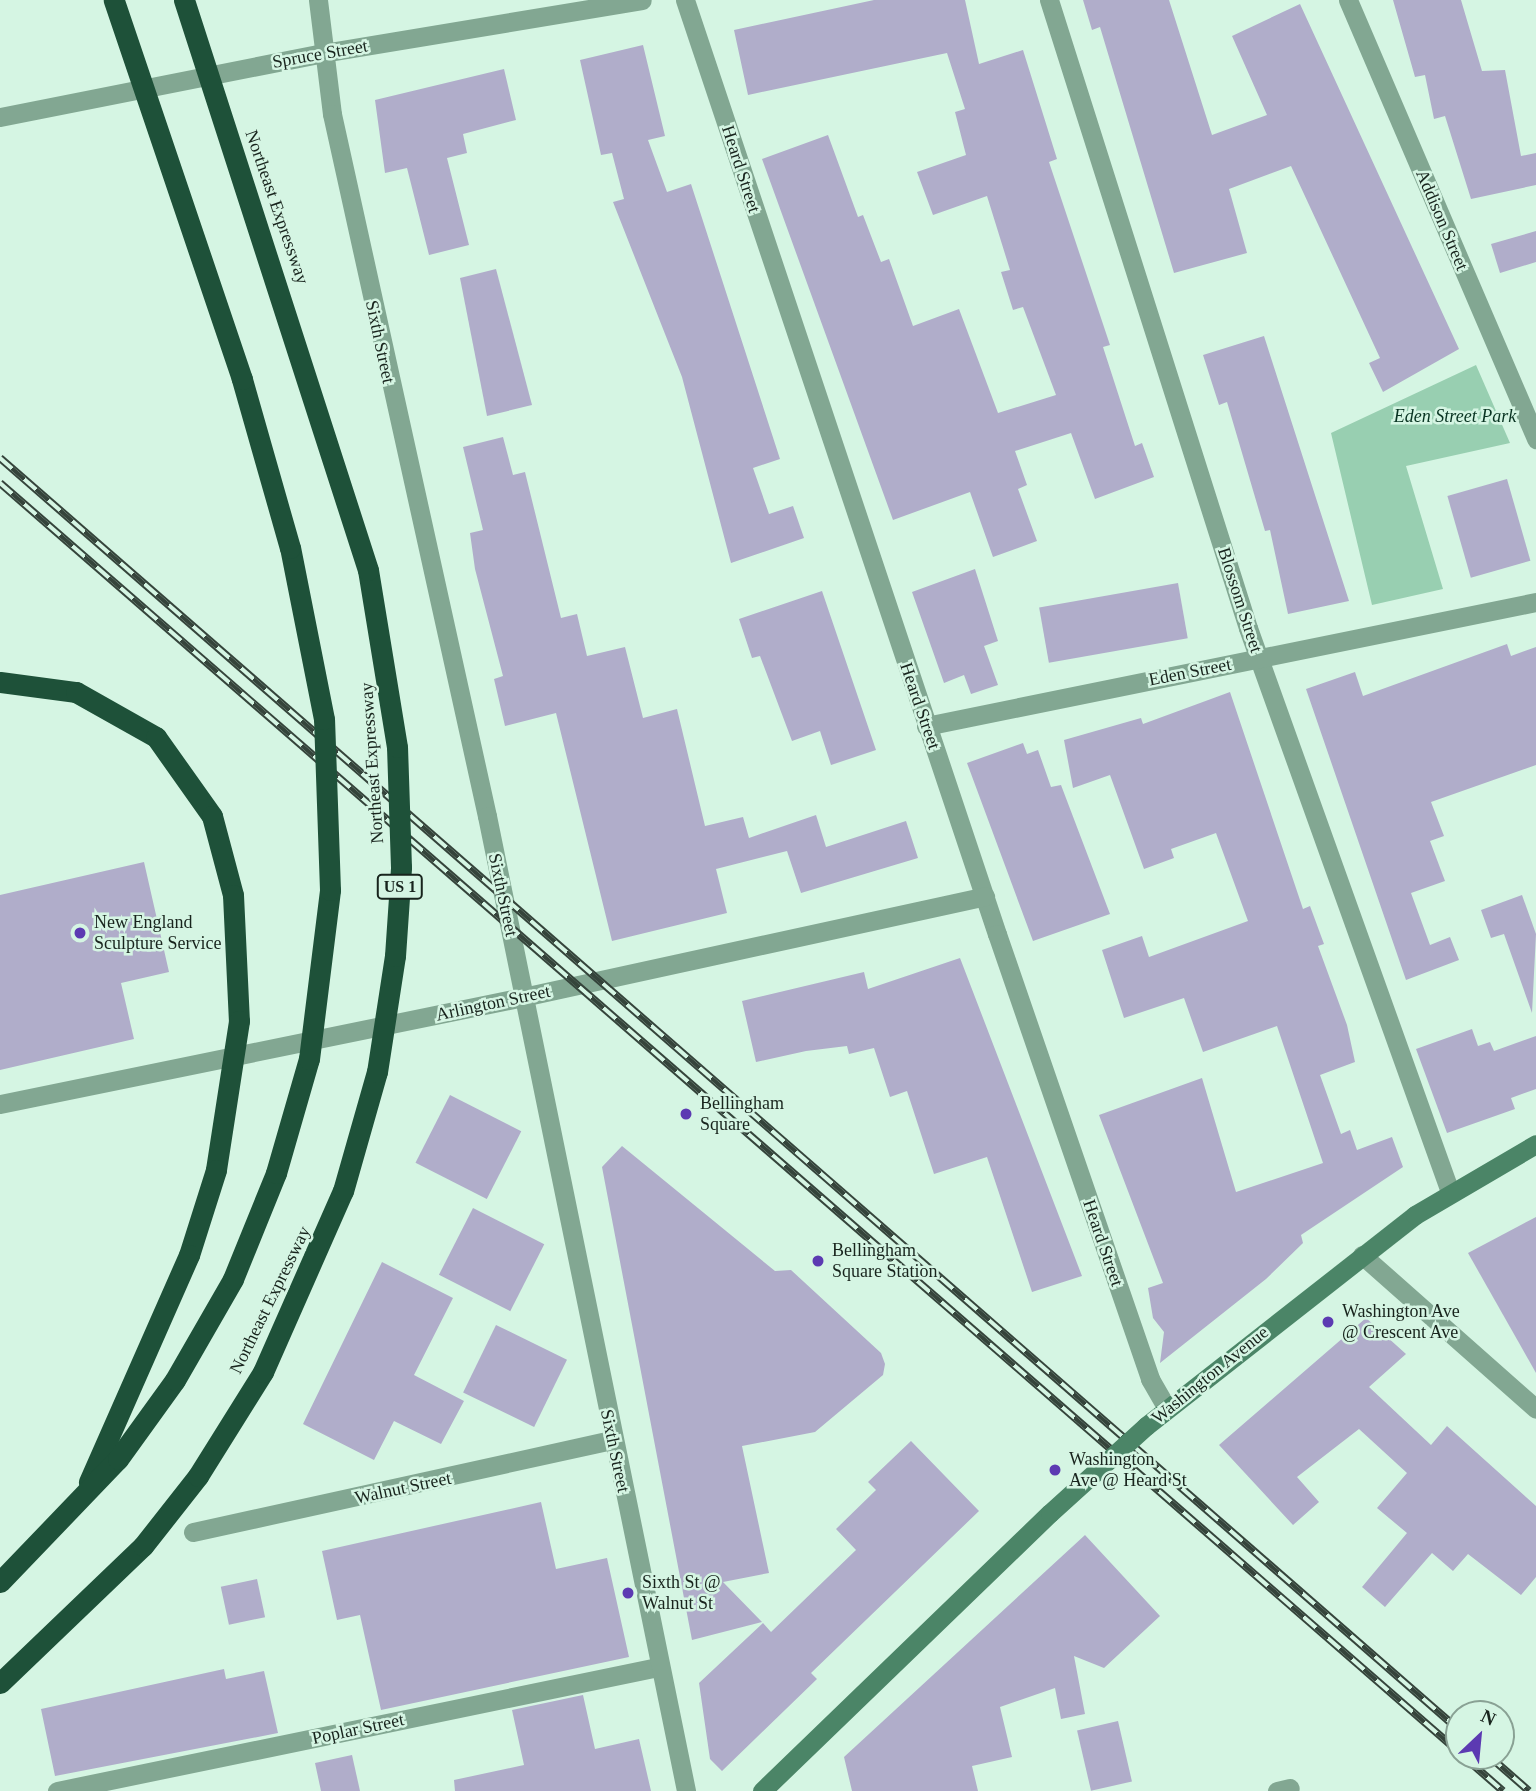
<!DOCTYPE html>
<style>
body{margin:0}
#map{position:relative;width:1536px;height:1791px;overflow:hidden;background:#d5f5e3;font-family:Georgia,serif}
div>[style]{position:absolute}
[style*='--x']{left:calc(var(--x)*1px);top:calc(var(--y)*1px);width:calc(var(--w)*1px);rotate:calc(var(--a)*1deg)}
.green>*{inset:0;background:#98cfb1}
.building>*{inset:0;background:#b0adca;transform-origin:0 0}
.minor>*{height:19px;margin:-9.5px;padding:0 9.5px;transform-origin:9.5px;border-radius:9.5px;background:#82a792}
.tertiary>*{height:19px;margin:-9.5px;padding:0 9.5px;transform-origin:9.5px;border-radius:9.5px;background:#82a792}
.secondary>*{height:19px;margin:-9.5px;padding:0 9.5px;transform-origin:9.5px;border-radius:9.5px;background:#4b8567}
.rail>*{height:8px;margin-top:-4px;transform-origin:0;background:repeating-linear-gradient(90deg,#d5f5e3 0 16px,#35443b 0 32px);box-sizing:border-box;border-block:2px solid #35443b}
.secondary-bridge>*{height:19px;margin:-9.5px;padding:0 9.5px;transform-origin:9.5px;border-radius:9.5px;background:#4b8567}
.motorway-bridge>*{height:21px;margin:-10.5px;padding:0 10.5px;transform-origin:10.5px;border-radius:10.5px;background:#1e5139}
.dots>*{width:19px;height:19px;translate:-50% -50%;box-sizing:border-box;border:4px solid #d5f5e3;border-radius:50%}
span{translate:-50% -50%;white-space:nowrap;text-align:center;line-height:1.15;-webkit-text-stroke:5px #d5f5e3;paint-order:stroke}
.shield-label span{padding:2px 5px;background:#d5f5e3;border:2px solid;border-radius:5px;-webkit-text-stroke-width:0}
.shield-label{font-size:16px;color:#18241d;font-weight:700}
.street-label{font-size:18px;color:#18241d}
.park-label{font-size:18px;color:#093422;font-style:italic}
.poi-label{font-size:18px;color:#18241d}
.left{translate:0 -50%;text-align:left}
.north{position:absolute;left:1445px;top:1700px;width:70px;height:70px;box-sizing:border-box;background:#d5f5e3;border:2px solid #89a194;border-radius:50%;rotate:26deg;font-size:19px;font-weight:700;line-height:28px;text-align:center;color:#18241d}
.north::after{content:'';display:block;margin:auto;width:24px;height:32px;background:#5c3ab2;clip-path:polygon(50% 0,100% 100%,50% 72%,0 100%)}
</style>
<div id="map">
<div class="green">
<i style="clip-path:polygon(1476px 365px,1510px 443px,1406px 466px,1443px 589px,1372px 605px,1331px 433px)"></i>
</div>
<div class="building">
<i style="clip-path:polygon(874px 0,965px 0,979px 64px,1023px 50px,1057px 159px,1049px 162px,1110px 345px,1103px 347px,1135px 446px,1142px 443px,1154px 477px,1095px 499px,1071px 433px,1015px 451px,1027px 485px,1018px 489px,1037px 541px,993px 557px,970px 492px,893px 520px,762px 159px,828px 135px,858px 217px,863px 215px,881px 262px,889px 259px,913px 326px,959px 309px,998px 413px,1056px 395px,1023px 307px,1013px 310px,1001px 272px,1010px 270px,987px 196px,933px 215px,917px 172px,966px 155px,955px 112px,965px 109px,947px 53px,748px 95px,734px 30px)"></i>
<i style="clip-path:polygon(1083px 0,1169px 0,1212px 135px,1267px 115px,1232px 36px,1300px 4px,1459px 349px,1383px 392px,1369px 363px,1380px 358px,1291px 166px,1229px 189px,1247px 253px,1174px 273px,1100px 27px,1092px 30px)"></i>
<i style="clip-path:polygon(1393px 0,1461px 0,1482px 71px,1505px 70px,1521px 156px,1536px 153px,1536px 185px,1471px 199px,1445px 116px,1434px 119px,1425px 75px,1415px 77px)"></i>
<i style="clip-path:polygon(643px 45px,665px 136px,648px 140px,667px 192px,691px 184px,780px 459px,753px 468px,769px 514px,793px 506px,804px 538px,731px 563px,682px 377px,613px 202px,624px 199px,612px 153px,601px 155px,580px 60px)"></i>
<i style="clip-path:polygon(504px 69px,516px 120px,463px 134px,467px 153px,447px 158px,469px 245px,429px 255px,407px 168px,385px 173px,375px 100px)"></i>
<i style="clip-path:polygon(1536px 231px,1536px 262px,1500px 273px,1491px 244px)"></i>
<i style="clip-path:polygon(496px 269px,532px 405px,487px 416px,460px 278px)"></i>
<i style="clip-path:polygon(1264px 336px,1349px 601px,1288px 614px,1270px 530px,1265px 531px,1227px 402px,1219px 405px,1203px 355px)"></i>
<i style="clip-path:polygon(503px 437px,513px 475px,525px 472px,561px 618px,577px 614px,587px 656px,625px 647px,643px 718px,677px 709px,705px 826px,743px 817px,749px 838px,816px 815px,826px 847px,906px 821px,918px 858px,801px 893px,787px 851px,716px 869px,727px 913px,612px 941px,556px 713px,505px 726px,494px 679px,503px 676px,475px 569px,470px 533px,483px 530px,463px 447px)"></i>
<i style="left:1507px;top:479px;width:85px;height:62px;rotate:74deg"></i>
<i style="clip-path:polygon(975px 569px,998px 641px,984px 646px,998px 685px,971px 694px,964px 675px,944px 683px,912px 592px)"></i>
<i style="left:1178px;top:583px;width:56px;height:141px;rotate:80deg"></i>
<i style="clip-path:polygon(822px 591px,876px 750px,831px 765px,820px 731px,792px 741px,760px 656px,752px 658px,739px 619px)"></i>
<i style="clip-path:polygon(1507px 644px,1511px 656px,1536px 647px,1536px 765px,1431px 802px,1444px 836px,1430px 841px,1445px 881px,1411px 893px,1430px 945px,1450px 937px,1459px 960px,1406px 980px,1306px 689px,1355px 672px,1363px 696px)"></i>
<i style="clip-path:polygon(1230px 692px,1303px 909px,1310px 906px,1324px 944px,1318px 946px,1347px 1025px,1355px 1062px,1320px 1075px,1341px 1134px,1350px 1130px,1357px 1150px,1392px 1137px,1403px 1167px,1301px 1235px,1303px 1243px,1266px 1279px,1160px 1363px,1164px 1332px,1153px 1318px,1148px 1288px,1163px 1283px,1099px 1115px,1202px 1078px,1236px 1192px,1323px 1163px,1277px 1026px,1203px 1052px,1184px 998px,1124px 1018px,1102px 950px,1142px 936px,1149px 957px,1248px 921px,1216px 833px,1171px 849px,1174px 858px,1144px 869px,1110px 775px,1073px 788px,1064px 740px,1141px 718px,1143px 724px)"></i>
<i style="clip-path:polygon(1023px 743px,1027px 754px,1038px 750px,1051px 787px,1061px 785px,1110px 914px,1033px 941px,967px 763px)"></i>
<i style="clip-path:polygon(144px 862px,169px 972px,121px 983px,134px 1039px,0 1070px,0 895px)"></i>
<i style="clip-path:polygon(1522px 895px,1536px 934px,1532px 1013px,1504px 934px,1491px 938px,1481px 910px)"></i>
<i style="clip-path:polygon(960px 958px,1082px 1276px,1032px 1292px,987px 1157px,934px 1174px,907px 1091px,890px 1097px,874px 1048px,849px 1054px,847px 1046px,806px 1051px,756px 1062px,742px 1001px,864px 972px,868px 989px)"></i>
<i style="clip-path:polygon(1472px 1029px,1478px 1046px,1490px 1042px,1494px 1051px,1536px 1036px,1536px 1089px,1511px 1098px,1515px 1109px,1447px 1133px,1416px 1049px)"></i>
<i style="left:450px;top:1095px;width:80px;height:76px;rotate:27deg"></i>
<i style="clip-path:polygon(622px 1146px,775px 1271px,791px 1270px,881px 1353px,885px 1364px,883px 1375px,815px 1432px,742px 1446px,769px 1573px,723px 1582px,762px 1622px,692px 1640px,602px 1167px)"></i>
<i style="left:473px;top:1208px;width:80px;height:75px;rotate:27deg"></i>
<i style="clip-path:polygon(1536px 1217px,1536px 1373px,1468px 1253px)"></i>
<i style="clip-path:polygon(382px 1262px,453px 1298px,414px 1375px,464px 1401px,441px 1444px,394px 1421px,374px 1460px,303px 1424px)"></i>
<i style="clip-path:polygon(1366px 1318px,1406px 1354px,1369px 1387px,1431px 1445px,1447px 1426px,1536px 1506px,1536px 1577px,1521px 1595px,1468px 1554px,1453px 1571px,1432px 1553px,1385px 1607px,1362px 1587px,1407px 1533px,1377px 1508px,1407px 1473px,1359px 1429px,1297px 1477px,1319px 1502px,1293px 1525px,1219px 1445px)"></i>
<i style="left:496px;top:1325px;width:79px;height:75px;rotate:26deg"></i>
<i style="clip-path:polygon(911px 1441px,979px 1511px,811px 1673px,817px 1679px,722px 1771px,710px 1759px,699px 1683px,763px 1623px,771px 1632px,856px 1550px,836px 1529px,876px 1490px,868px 1482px)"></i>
<i style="clip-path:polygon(541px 1502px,556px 1569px,607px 1558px,629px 1657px,381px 1710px,360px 1615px,337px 1620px,322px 1551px)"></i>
<i style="clip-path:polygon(1085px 1535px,1160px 1616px,1104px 1668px,1074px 1656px,1085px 1714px,1061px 1719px,1055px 1688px,1000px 1707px,1012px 1757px,972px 1766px,978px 1791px,852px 1791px,844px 1757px)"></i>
<i style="left:257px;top:1579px;width:39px;height:37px;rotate:78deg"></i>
<i style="clip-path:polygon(224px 1669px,226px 1679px,264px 1671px,278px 1733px,55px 1776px,41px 1709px)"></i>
<i style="clip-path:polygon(583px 1695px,595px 1749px,639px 1739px,651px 1791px,455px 1791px,454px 1780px,524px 1765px,512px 1710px)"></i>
<i style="left:1118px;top:1721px;width:62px;height:42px;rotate:77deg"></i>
<i style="clip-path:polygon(352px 1755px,360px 1791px,321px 1791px,315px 1763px)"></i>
</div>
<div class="minor">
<i style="--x:685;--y:0;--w:985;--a:71.53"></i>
<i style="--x:997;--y:934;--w:471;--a:71"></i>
<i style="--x:1150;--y:1379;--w:34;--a:60"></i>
<i style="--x:1049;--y:0;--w:659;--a:72.42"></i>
<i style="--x:1248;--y:628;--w:599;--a:70.29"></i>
<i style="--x:1348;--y:0;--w:478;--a:66.8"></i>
<i style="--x:323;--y:53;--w:323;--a:-9.4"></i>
<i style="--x:926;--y:726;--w:622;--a:-11.49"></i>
<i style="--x:523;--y:997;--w:473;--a:-12.3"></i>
<i style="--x:193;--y:1532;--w:429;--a:-12.4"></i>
<i style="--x:57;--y:1791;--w:614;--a:-11.66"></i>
<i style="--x:1277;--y:1791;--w:13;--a:-13"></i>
</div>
<div class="tertiary">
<i style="--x:318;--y:0;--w:115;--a:83"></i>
<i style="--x:332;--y:114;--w:719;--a:77.55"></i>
<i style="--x:487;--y:816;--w:995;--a:78.46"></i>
<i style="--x:0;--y:117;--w:329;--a:-11.2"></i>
<i style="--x:0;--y:1104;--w:534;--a:-11.56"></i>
<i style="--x:1362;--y:1255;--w:232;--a:41.5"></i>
</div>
<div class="secondary">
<i style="--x:1146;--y:1426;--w:342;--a:-38.1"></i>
<i style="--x:1415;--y:1215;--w:140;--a:-30.4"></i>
<i style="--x:762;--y:1791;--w:400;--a:-44"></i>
</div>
<div class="rail">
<i style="--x:0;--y:458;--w:1936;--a:41.08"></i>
<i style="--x:0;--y:483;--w:1934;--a:41.02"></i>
<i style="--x:1463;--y:1756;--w:53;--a:41.2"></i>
<i style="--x:1489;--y:1756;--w:53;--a:41.2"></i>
</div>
<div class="secondary-bridge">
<i style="--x:1050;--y:1513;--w:130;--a:-42.2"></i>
</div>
<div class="motorway-bridge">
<i style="--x:0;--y:682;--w:77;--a:7.5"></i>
<i style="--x:76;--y:692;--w:92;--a:29.4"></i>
<i style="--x:156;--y:737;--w:97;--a:54.7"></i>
<i style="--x:212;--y:816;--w:82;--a:75.1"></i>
<i style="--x:233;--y:895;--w:126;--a:87.3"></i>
<i style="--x:239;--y:1021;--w:151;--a:98.8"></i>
<i style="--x:216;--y:1170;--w:89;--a:107.6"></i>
<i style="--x:189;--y:1255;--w:248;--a:113.8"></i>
<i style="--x:0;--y:1582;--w:170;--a:-46.2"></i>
<i style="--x:118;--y:1459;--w:97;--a:-54.2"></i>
<i style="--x:175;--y:1380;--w:116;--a:-60.1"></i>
<i style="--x:233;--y:1279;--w:114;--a:-67.9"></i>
<i style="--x:276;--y:1173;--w:119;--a:-73.9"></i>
<i style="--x:309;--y:1059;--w:170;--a:-82.9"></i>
<i style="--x:330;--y:890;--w:171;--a:-92"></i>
<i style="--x:324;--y:719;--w:174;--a:-101.2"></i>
<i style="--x:290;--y:548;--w:176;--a:-105.9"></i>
<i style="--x:242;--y:379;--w:400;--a:-108.7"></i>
<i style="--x:0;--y:1683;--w:198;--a:-43.8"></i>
<i style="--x:143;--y:1546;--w:89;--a:-51.8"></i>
<i style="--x:198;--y:1476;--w:123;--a:-58"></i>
<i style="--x:263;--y:1372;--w:198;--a:-66.2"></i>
<i style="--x:343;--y:1191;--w:124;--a:-74.1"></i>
<i style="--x:377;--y:1072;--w:117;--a:-81.2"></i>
<i style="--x:395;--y:956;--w:89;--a:-86.1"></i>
<i style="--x:401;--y:867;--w:120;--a:-91.9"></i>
<i style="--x:397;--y:747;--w:179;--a:-99.3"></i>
<i style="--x:368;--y:570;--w:599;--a:-107.89"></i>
</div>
<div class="dots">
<i style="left:80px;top:933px;background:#5c3ab2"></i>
<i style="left:686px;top:1114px;background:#5c3ab2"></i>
<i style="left:818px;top:1261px;background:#5c3ab2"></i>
<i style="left:1328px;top:1322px;background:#5c3ab2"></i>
<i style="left:1055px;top:1470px;background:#5c3ab2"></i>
<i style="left:628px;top:1593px;background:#5c3ab2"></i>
</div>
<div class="shield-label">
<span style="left:400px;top:887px">US 1</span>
</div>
<div class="street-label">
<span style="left:320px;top:54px;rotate:-10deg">Spruce Street</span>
<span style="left:741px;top:169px;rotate:72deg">Heard Street</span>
<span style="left:277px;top:207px;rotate:71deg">Northeast Expressway</span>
<span style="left:1442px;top:220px;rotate:67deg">Addison Street</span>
<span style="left:380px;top:342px;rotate:78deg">Sixth Street</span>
<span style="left:1240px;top:600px;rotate:72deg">Blossom Street</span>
<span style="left:1190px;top:672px;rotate:-11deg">Eden Street</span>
<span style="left:920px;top:706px;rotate:71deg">Heard Street</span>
<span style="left:372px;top:763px;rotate:-94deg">Northeast Expressway</span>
<span style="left:503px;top:895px;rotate:78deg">Sixth Street</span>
<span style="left:493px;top:1003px;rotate:-12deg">Arlington Street</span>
<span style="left:1103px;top:1243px;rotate:71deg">Heard Street</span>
<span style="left:270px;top:1300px;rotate:-64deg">Northeast Expressway</span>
<span style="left:1210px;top:1375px;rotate:-39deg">Washington Avenue</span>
<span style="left:615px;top:1451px;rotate:78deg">Sixth Street</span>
<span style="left:403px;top:1488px;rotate:-12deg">Walnut Street</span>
<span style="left:358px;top:1729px;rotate:-12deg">Poplar Street</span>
</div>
<div class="park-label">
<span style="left:1455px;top:416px">Eden Street Park</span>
</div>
<div class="poi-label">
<span class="left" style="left:94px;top:933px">New England<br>Sculpture Service</span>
<span class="left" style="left:700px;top:1114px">Bellingham<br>Square</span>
<span class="left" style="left:832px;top:1261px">Bellingham<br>Square Station</span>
<span class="left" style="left:1342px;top:1322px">Washington Ave<br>@ Crescent Ave</span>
<span class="left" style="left:1069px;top:1470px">Washington<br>Ave @ Heard St</span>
<span class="left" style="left:642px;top:1593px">Sixth St @<br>Walnut St</span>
</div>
<div class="north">N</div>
</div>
